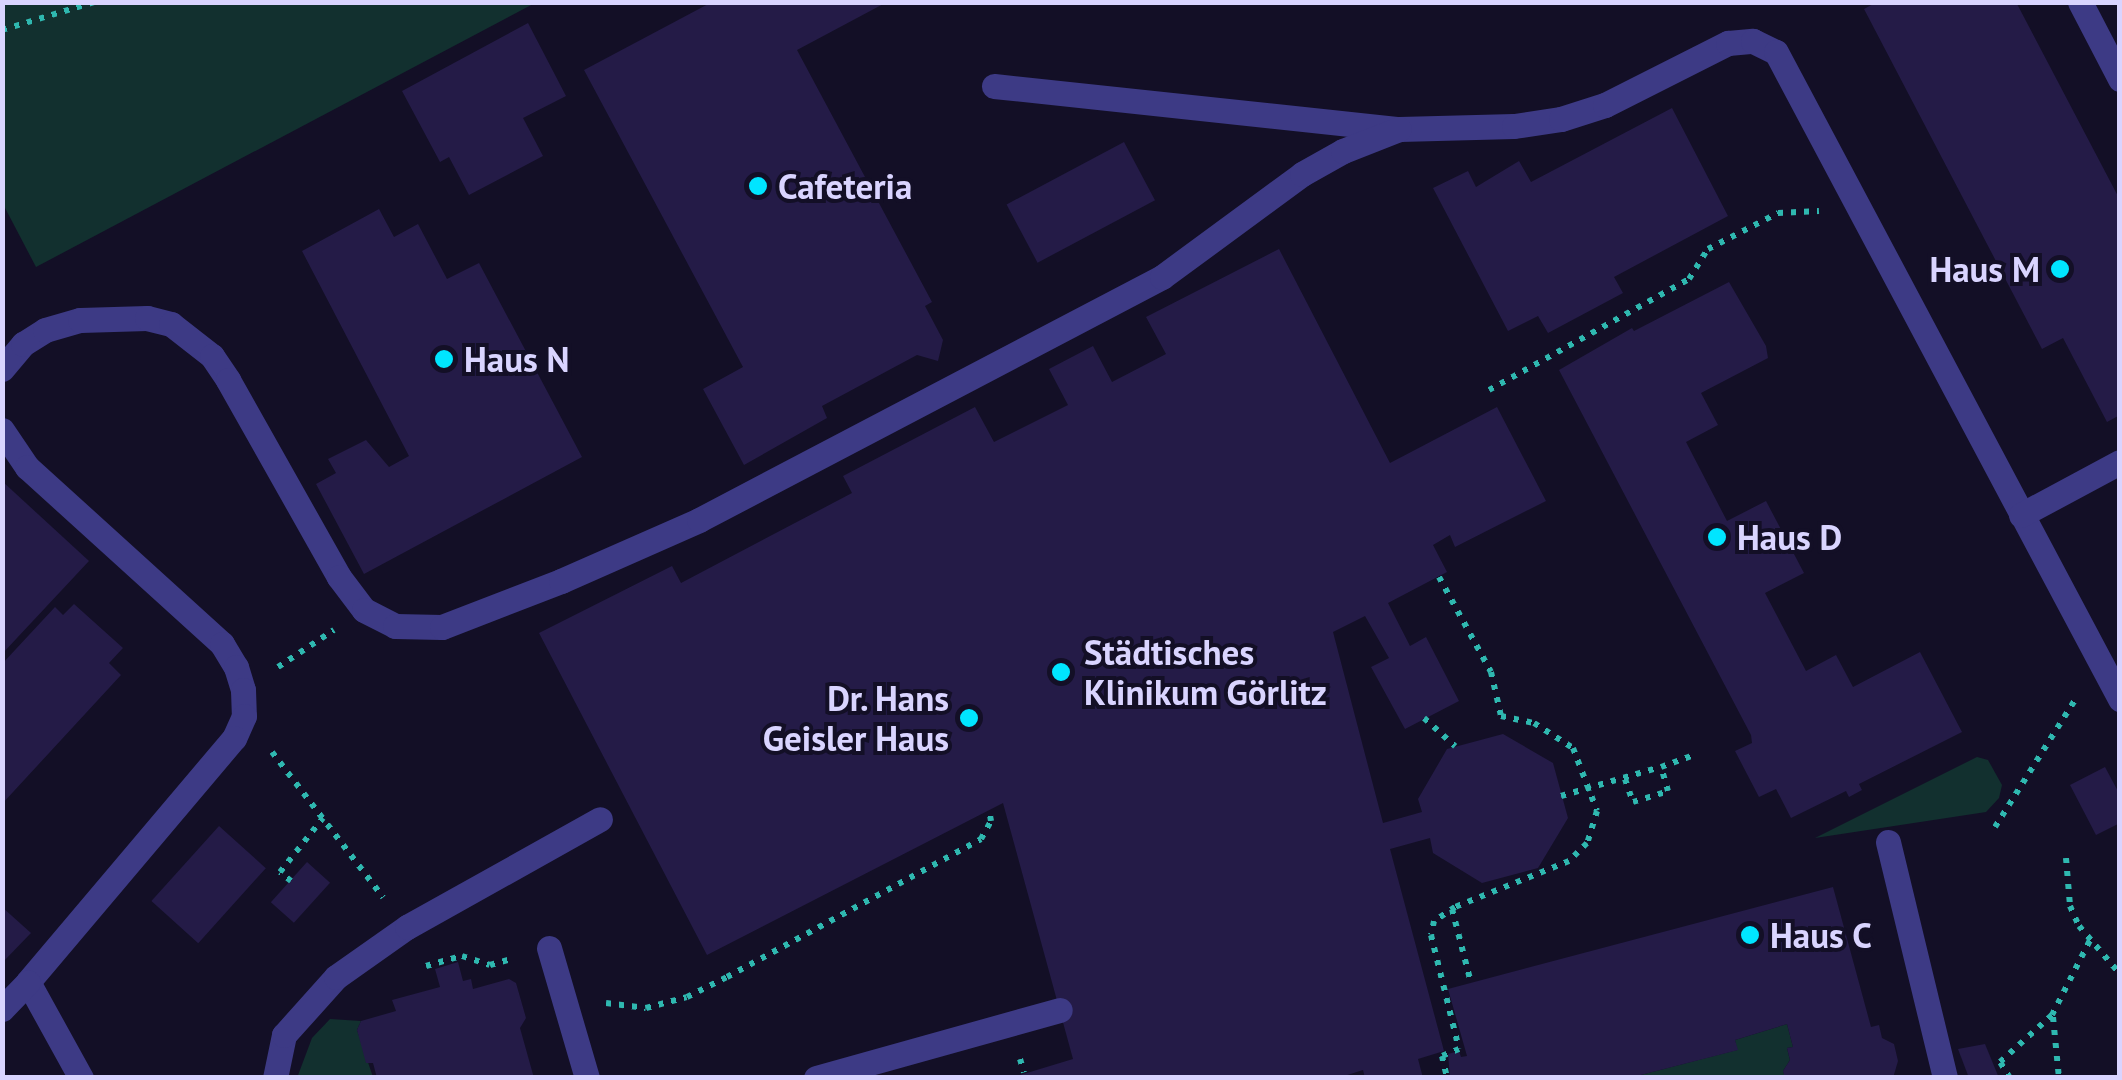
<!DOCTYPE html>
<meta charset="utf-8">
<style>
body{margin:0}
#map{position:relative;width:2122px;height:1080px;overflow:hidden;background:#130f26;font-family:"PT Sans",sans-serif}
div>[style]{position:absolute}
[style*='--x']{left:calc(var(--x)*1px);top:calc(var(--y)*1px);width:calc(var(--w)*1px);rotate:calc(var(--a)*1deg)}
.green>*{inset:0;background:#12302f}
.building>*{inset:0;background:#241b47;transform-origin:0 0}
.path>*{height:6px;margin-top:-3px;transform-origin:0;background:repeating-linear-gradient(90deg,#2fb8b0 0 5px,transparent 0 13px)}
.minor>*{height:25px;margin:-12.5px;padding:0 12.5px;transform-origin:12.5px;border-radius:12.5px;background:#3d3a85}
.dots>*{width:28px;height:28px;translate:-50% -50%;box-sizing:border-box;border:5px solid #130f26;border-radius:50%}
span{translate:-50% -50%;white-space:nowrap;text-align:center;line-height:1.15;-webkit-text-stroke:8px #130f26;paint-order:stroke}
.poi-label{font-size:35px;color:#d9d4ff;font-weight:700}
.left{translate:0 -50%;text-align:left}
.right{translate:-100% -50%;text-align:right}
.frame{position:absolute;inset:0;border:5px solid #d9d4ff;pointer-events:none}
</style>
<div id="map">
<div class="green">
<i style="clip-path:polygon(2px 3px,3px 2px,535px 3px,36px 267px,3px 204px)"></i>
<i style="clip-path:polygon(1977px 757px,1988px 760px,2002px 785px,1999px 798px,1986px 812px,1815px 838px)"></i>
<i style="clip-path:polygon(330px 1019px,361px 1021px,357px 1030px,373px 1077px,297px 1078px,312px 1038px)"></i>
<i style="clip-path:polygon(1787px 1024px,1793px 1047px,1787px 1048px,1790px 1060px,1783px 1071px,1785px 1077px,1629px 1078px,1737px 1050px,1735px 1040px)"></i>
</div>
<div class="building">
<i style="clip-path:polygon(712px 2px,887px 2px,797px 50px,932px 302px,925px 306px,943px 340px,938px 361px,917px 355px,822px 406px,827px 418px,744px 465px,703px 389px,743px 367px,584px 70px)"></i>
<i style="clip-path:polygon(1877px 2px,2016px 2px,2120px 200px,2120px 415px,2107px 422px,2063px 338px,2042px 349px,1864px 9px)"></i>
<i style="clip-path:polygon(528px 23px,566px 96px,523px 118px,543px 156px,469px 195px,449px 157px,440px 162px,402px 91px)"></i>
<i style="clip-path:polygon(1672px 108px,1728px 216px,1614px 277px,1623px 293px,1548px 333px,1538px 316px,1508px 331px,1433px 188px,1468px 171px,1476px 187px,1519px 161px,1531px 182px)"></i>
<i style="left:1124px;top:142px;width:66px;height:133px;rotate:62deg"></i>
<i style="clip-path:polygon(379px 209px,394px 237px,418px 224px,447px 279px,479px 263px,582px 457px,364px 574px,316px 484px,336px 473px,328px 459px,366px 440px,389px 467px,409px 456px,302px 251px)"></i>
<i style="clip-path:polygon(1279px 249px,1390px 463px,1497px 407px,1546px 501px,1455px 547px,1450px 535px,1433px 545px,1447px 572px,1388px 603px,1410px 646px,1426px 637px,1459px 701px,1405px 729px,1371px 667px,1389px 658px,1365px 616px,1333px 632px,1383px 823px,1422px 812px,1418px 799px,1447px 749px,1503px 734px,1553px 763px,1568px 818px,1538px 868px,1482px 883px,1433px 853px,1430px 838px,1390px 849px,1444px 1051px,1418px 1059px,1423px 1078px,1365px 1078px,1363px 1070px,1338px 1078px,1010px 1078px,1073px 1059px,1003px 803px,707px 955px,539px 633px,672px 566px,681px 583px,852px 493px,843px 476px,975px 407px,994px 442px,1068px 405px,1049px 369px,1093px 346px,1112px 382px,1166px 354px,1146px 317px)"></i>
<i style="clip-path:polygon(1729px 282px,1766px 346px,1768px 358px,1701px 393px,1718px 425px,1686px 442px,1727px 521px,1766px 501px,1804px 573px,1765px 593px,1806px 671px,1836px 655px,1853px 687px,1920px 652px,1962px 732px,1859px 784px,1862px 790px,1849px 797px,1846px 791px,1791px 818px,1776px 789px,1759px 797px,1735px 751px,1752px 743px,1751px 735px,1559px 370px,1632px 328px,1634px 331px)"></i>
<i style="clip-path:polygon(2px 481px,89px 561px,2px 654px)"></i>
<i style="clip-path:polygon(74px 604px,123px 648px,109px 663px,121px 675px,2px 804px,2px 664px,55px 607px,63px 615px)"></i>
<i style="clip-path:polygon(2105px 767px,2120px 795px,2120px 823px,2096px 835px,2070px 785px)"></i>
<i style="left:219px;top:826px;width:63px;height:101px;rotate:42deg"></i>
<i style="left:307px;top:862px;width:31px;height:54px;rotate:42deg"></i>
<i style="clip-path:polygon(1833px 887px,1871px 1027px,1879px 1025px,1882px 1038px,1894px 1044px,1898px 1061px,1893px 1078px,1785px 1078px,1783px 1071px,1790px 1060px,1787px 1048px,1793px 1047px,1787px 1024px,1735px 1040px,1738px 1050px,1629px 1078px,1450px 1078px,1448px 1054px,1459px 1051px,1461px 1057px,1467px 1056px,1448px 989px)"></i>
<i style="clip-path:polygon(2px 907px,31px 933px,2px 963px)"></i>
<i style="clip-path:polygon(458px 962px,463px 981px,471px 979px,473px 989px,509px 979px,516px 983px,526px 1018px,520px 1028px,534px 1078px,377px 1078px,373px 1063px,366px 1063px,357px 1030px,361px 1021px,396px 1011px,392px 1000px,440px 987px,435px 969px)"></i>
<i style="clip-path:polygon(1985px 1044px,1999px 1078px,1969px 1078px,1958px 1049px)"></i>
</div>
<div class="path">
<i style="--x:2;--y:30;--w:96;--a:-16.9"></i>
<i style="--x:1489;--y:390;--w:229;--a:-29"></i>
<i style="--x:1689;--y:279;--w:36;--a:-58"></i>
<i style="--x:1708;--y:249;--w:79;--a:-27.2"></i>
<i style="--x:1778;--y:213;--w:41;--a:-2.8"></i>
<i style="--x:1439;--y:577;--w:108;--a:61.3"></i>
<i style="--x:1491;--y:672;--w:45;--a:77.2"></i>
<i style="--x:1501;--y:716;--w:34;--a:12"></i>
<i style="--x:1534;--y:723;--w:46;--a:32.7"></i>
<i style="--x:1573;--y:748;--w:67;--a:69.1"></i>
<i style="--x:1597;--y:811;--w:34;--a:107"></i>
<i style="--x:1587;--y:843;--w:25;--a:135"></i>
<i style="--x:1569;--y:861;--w:123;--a:158"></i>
<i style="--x:1455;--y:907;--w:25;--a:146"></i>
<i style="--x:1434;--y:921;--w:14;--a:102"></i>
<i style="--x:1431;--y:935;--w:117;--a:76.2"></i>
<i style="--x:1459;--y:1049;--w:18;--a:158"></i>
<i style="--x:1442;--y:1056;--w:23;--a:77"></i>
<i style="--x:278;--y:667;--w:67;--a:-33.5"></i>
<i style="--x:1424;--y:718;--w:42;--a:42.1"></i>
<i style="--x:272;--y:752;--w:183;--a:52.6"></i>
<i style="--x:1625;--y:779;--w:24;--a:71"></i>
<i style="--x:1633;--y:802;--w:37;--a:-17"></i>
<i style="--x:1668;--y:791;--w:25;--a:-106"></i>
<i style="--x:1661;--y:767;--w:37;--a:-20"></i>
<i style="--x:1561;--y:796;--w:104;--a:-16.2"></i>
<i style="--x:1995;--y:827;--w:154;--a:-57.8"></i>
<i style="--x:2066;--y:858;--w:48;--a:85.2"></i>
<i style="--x:2070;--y:906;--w:22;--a:66"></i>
<i style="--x:2079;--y:926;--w:63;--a:49.5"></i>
<i style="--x:291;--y:881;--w:14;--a:-141"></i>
<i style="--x:280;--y:872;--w:69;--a:-51.5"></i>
<i style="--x:1452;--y:909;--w:76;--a:75.6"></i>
<i style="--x:426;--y:966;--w:37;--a:-16"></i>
<i style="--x:462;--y:956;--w:29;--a:18"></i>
<i style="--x:490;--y:965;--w:25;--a:-16"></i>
<i style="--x:606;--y:1003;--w:40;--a:7.1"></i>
<i style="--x:646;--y:1008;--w:42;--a:-15"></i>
<i style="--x:687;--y:997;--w:45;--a:-26.6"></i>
<i style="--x:727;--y:977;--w:289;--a:-28.5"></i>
<i style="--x:981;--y:839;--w:21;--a:-61"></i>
<i style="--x:991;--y:821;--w:11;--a:-100"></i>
<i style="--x:2053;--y:1017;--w:61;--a:84.4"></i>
<i style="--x:1020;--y:1059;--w:14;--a:73"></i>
<i style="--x:2010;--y:1078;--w:19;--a:-122"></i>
<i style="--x:2000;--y:1062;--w:70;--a:-42.1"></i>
<i style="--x:2052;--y:1015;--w:84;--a:-63.1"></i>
</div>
<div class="minor">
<i style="--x:2080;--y:2;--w:87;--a:62.5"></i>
<i style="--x:994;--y:86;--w:407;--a:6.1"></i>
<i style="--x:1399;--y:129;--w:115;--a:-1.5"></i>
<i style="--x:1514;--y:126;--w:48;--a:-8.5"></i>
<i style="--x:1561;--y:119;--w:46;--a:-17.7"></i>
<i style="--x:1605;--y:105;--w:138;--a:-26.8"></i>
<i style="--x:1728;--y:43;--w:25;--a:-5"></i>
<i style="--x:1753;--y:41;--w:25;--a:26"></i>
<i style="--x:1776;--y:52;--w:733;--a:62"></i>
<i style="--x:2;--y:369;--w:33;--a:-50"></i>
<i style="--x:23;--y:344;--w:26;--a:-32"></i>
<i style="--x:45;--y:330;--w:36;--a:-16"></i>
<i style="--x:80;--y:320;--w:67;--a:-1.7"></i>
<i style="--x:147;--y:318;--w:25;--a:14"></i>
<i style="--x:171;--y:324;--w:52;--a:38"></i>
<i style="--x:212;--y:356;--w:29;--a:56"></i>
<i style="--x:228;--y:380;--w:226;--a:60.6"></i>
<i style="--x:339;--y:577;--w:41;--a:52.9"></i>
<i style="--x:364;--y:610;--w:35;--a:27"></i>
<i style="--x:395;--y:626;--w:47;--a:1.2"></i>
<i style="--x:442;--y:627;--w:128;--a:-21.1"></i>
<i style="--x:561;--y:581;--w:151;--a:-23.8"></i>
<i style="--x:699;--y:520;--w:523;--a:-27.69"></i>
<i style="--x:1162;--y:277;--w:174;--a:-36.3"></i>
<i style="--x:1302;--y:174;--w:47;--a:-29.3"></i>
<i style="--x:1343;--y:151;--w:60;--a:-21.4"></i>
<i style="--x:2;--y:430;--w:45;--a:56"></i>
<i style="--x:27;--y:467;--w:263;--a:42.2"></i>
<i style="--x:222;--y:644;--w:27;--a:59"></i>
<i style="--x:236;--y:667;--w:24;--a:73"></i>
<i style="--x:243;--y:690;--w:26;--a:88"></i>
<i style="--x:244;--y:716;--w:24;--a:114"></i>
<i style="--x:234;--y:738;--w:319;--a:130.2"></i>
<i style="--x:28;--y:982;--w:110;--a:61.1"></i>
<i style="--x:2021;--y:515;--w:112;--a:-28.2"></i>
<i style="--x:1888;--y:842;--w:243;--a:76.4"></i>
<i style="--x:549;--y:948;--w:135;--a:73.7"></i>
<i style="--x:2;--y:1009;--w:37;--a:-46"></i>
<i style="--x:275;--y:1078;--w:44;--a:-78.2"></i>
<i style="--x:284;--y:1035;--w:78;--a:-48.1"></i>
<i style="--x:336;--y:977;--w:87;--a:-35.2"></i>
<i style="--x:407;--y:927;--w:221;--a:-29.2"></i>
<i style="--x:816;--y:1078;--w:253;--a:-15.6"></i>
</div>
<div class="dots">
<i style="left:758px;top:186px;background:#00e5ff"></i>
<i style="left:2060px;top:269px;background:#00e5ff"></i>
<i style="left:444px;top:359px;background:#00e5ff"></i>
<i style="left:1717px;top:537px;background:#00e5ff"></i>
<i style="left:1061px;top:672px;background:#00e5ff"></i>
<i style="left:969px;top:718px;background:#00e5ff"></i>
<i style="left:1750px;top:935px;background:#00e5ff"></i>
</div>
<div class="poi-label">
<span class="left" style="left:778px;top:186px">Cafeteria</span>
<span class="right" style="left:2040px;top:269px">Haus M</span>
<span class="left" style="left:464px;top:359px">Haus N</span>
<span class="left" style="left:1737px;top:537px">Haus D</span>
<span class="left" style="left:1084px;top:672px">Städtisches<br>Klinikum Görlitz</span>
<span class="right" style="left:949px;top:718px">Dr. Hans<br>Geisler Haus</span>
<span class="left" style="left:1770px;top:935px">Haus C</span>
</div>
<div class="frame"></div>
</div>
